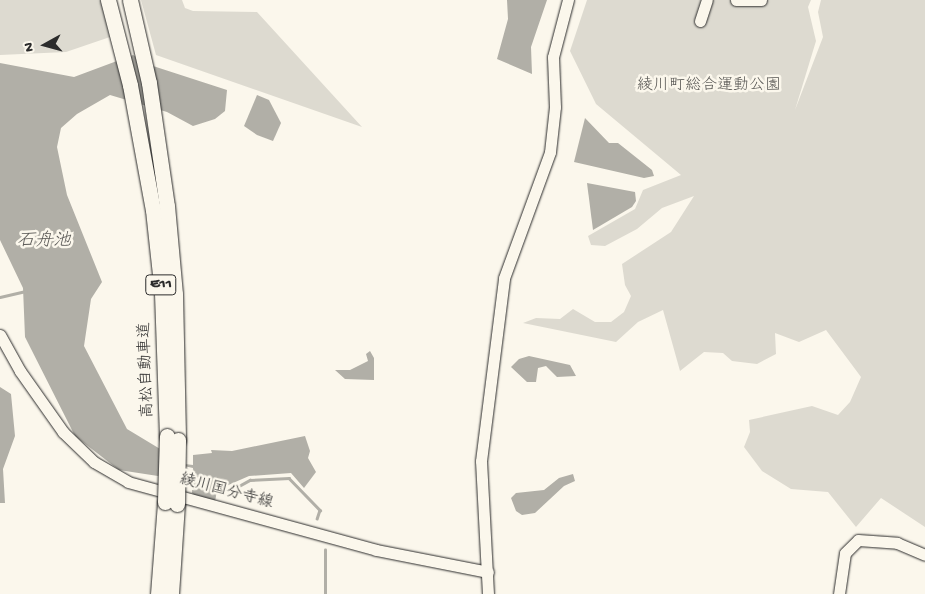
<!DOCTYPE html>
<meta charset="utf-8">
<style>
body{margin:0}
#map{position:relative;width:925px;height:594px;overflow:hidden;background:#fbf7ec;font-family:"Gochi Hand","Klee One",sans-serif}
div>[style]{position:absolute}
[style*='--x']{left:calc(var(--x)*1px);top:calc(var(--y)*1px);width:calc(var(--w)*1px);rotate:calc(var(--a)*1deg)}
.green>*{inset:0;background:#dddad0}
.water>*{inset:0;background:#b1afa7}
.stream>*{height:2.5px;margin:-1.25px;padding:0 1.25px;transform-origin:1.25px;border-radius:1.25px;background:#b1afa7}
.roads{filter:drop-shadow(0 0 1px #2b2b2b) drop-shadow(0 0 1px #2b2b2b)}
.secondary>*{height:11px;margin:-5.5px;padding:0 5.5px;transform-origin:5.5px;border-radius:5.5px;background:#fbf7ec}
.highway>*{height:15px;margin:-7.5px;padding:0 7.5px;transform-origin:7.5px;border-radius:7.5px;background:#fbf7ec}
.bridges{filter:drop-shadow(0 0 1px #2b2b2b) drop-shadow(0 0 1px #2b2b2b)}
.highway-bridge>*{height:15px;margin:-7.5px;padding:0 7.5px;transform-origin:7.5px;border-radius:7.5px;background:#fbf7ec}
span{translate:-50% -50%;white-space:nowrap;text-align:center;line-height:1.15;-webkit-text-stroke:5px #fbf7ec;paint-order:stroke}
.shield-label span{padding:1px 4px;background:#fbf7ec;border:1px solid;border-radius:4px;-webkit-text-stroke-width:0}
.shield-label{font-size:15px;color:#2b2b2b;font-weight:700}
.park-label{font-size:16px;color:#585754}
.street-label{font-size:16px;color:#2b2b2b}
.water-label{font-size:18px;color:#5a5956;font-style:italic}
.north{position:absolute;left:20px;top:20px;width:50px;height:50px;-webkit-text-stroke:4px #fbf7ec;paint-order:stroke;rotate:263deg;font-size:14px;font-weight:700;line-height:20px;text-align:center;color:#2b2b2b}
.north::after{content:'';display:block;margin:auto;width:18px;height:22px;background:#2b2b2b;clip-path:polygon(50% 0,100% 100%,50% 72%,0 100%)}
</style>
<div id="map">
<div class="green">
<i style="clip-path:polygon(0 0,101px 0,110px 37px,66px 52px,0 55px)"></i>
<i style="clip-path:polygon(141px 0,182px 0,185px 8px,193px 11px,257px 12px,362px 127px,156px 55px)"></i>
<i style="clip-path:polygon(587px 0,811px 0,808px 7px,816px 41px,795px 110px,823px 37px,818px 12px,821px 0,925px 0,925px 527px,881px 498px,856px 527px,828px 492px,791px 489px,762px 471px,744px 447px,750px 432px,749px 420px,812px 406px,838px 415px,850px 402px,861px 377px,826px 330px,799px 342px,775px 333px,776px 354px,757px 364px,732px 361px,723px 353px,704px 352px,680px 371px,663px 310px,638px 322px,616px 342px,523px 323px,536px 318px,560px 319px,573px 309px,595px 322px,611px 322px,624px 312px,631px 296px,625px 285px,622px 264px,671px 232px,694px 196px,662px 208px,637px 229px,605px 246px,591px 245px,588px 236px,635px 209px,643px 190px,681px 175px,596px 104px,570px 51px)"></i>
</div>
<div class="water">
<i style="clip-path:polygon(507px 0,547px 0,531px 47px,532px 74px,497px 59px,508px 19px)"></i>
<i style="clip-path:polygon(133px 55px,153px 66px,227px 90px,225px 111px,215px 119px,193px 126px,167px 112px,110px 95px,77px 114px,61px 128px,57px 147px,67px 195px,102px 282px,91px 299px,84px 346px,127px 429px,185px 464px,193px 465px,193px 455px,212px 453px,211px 450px,232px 451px,305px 436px,310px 451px,308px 458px,316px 472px,304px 488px,291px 473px,249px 476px,217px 490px,215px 502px,196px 497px,192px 493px,193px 468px,184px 466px,158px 476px,119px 470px,75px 436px,25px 337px,23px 288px,0 240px,0 63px,74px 77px)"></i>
<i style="clip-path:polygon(257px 95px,269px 100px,281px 123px,273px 141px,257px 135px,244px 126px)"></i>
<i style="clip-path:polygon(585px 118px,609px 143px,618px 143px,652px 170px,654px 176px,644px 178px,574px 162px)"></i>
<i style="clip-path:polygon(587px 183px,635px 192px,636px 201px,632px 207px,593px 230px)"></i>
<i style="clip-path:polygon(370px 351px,374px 358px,374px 380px,345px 379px,335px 370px,350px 370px,368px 361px,366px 354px)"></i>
<i style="clip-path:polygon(529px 356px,570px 365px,576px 376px,557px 377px,546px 366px,538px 368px,536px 382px,527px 382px,511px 367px,519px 359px)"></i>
<i style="clip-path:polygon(0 387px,11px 394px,15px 436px,3px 469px,5px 503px,0 503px)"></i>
<i style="clip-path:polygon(573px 474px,575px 481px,564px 486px,535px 513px,522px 515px,516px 511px,511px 498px,516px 493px,544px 490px,559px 478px)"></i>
</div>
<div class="stream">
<i style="--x:0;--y:297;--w:26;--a:-13"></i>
<i style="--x:215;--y:492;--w:13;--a:0"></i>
<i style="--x:228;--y:492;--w:25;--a:-29"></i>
<i style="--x:250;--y:480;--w:39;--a:-3"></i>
<i style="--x:289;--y:478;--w:45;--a:45.9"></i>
<i style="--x:320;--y:510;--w:9;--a:108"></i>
<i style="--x:325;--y:594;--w:44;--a:-90"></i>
</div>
<div class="roads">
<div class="secondary">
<i style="--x:736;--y:0;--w:25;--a:0"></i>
<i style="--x:700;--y:21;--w:22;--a:-72"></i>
<i style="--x:0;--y:335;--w:41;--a:60.9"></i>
<i style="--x:20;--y:371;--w:75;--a:54.8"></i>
<i style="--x:63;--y:432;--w:43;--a:44.1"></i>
<i style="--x:94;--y:462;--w:39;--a:30"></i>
<i style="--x:128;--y:482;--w:257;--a:15.3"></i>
<i style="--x:376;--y:550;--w:114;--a:11.1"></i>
<i style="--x:488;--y:594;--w:133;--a:-93"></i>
<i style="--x:481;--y:461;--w:184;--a:-82.8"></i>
<i style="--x:504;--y:278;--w:134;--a:-69.9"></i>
<i style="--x:550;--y:152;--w:45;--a:-83.7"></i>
<i style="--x:555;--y:107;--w:50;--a:-92.3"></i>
<i style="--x:553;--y:57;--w:59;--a:-75.3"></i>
<i style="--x:839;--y:594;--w:41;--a:-81.7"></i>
<i style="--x:845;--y:553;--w:18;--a:-45"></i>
<i style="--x:858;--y:540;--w:39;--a:4"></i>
<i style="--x:897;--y:543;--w:30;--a:23"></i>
</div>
<div class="highway">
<i style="--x:108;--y:0;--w:88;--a:75.5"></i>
<i style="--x:130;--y:85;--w:127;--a:79.6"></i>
<i style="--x:153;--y:210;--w:83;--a:83.8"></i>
<i style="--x:162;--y:293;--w:143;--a:88"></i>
<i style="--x:130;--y:0;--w:85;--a:77.1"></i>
<i style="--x:149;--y:83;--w:124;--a:81.7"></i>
<i style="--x:167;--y:206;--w:88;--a:84.8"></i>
<i style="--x:175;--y:294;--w:146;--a:88.8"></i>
<i style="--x:158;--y:594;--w:92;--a:-85.6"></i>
<i style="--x:171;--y:594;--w:90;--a:-86.2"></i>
</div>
</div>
<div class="bridges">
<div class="highway-bridge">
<i style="--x:165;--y:502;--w:66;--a:-88.3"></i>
<i style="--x:177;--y:504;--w:64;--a:-89.1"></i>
</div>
</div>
<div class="shield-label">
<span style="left:161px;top:285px">E11</span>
</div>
<div class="park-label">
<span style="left:709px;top:87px">綾川町総合運動公園</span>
</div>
<div class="street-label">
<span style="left:148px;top:370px;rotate:-92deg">高松自動車道</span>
<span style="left:226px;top:493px;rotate:15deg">綾川国分寺線</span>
</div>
<div class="water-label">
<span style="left:44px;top:242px">石舟池</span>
</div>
<div class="north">N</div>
</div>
